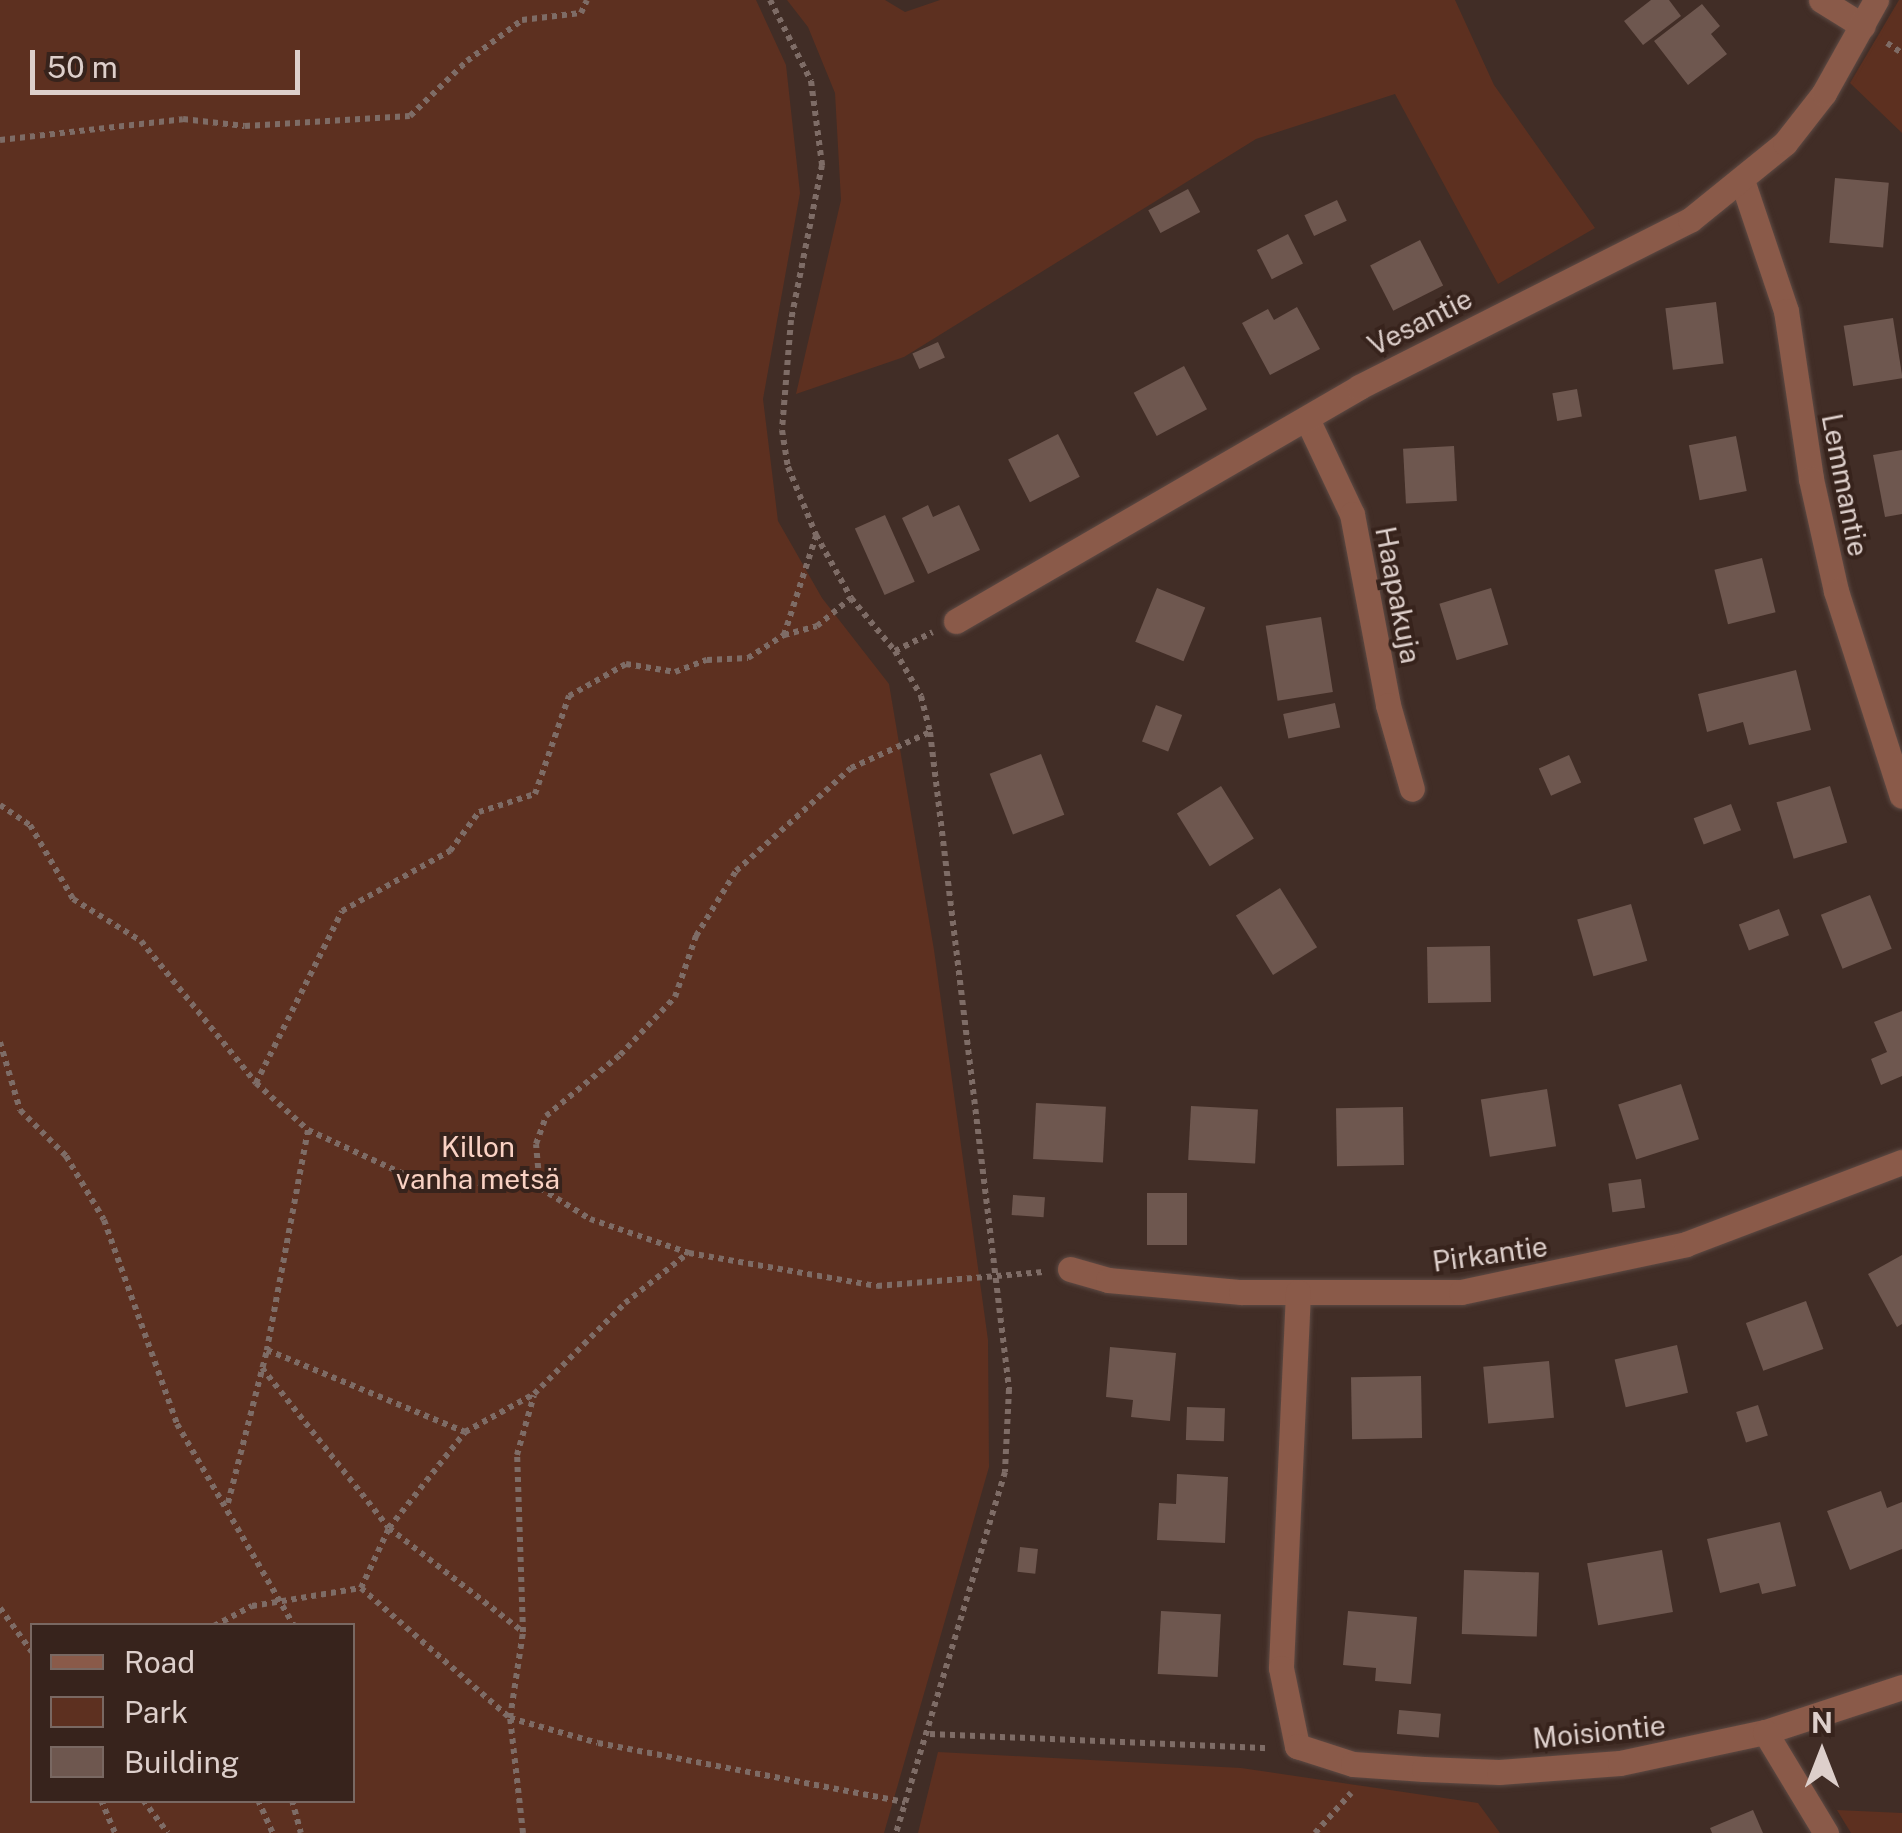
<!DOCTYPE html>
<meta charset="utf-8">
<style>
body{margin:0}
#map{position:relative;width:1902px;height:1833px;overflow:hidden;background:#412d26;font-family:"Public Sans",sans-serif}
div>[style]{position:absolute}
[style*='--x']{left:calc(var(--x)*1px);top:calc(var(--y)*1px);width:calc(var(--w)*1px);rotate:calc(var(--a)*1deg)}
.green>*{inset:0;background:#5d3020}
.building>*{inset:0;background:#6e574f;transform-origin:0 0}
.path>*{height:6px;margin-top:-3px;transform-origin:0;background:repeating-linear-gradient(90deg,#7e6c66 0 5px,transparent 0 10px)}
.roads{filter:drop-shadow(0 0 2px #5d4a44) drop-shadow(0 0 2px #5d4a44)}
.minor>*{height:25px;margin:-12.5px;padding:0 12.5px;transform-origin:12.5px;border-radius:12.5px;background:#8a5a49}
span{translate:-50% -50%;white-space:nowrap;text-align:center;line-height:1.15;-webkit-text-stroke:8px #37231c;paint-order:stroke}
.street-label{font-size:28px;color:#ddcfcb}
.park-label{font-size:28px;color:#fad2c4}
.legend{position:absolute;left:30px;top:1623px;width:325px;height:180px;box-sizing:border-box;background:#37231c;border:2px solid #796862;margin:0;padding:12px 18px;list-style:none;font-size:30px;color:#ddcfcb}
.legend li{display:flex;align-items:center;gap:20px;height:50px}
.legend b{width:50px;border:2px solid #796862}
.north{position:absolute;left:1772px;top:1703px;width:100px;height:100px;-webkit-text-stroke:8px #37231c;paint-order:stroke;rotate:0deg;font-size:28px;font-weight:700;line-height:40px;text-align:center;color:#ddcfcb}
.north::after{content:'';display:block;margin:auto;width:35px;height:45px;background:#ddcfcb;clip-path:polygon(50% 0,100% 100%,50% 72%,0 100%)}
.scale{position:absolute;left:30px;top:50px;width:270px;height:45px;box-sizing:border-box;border:5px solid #ddcfcb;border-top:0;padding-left:12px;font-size:30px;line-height:35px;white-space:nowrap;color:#ddcfcb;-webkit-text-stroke:8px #37231c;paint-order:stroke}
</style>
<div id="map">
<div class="green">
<i style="clip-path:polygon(evenodd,0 0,756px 0,786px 65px,800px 193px,763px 399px,778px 521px,822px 598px,889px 684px,934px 950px,988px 1340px,989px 1467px,884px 1833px,0 1833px,0 0,32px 1626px,352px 1626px,352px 1800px,32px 1800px,32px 1626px)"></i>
<i style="clip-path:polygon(787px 0,885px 0,905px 12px,940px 0,1455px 0,1494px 85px,1595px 228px,1498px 284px,1395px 94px,1256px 139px,904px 357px,796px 394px,841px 200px,835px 93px,808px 27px)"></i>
<i style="clip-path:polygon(1899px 0,1902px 0,1902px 133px,1850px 83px)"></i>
<i style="clip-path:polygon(938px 1752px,1241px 1768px,1478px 1803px,1500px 1833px,918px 1833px)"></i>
<i style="clip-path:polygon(1837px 1810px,1902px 1813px,1902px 1833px,1851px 1833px)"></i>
</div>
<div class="building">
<i style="clip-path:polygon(1651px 0,1669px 0,1681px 16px,1643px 45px,1624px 21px)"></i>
<i style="clip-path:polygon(1702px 4px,1720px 26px,1711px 34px,1727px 54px,1688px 85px,1654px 41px)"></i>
<i style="left:1835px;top:178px;width:54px;height:65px;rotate:5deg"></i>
<i style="left:1188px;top:189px;width:26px;height:45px;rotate:62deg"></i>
<i style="left:1337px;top:200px;width:23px;height:36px;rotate:65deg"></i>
<i style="left:1288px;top:234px;width:33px;height:35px;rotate:63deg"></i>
<i style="left:1420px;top:240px;width:51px;height:56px;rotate:63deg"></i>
<i style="left:1716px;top:302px;width:62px;height:51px;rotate:83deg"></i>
<i style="clip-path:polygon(1297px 307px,1320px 349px,1270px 375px,1242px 323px,1268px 309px,1274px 320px)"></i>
<i style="left:1893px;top:318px;width:61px;height:50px;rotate:81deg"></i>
<i style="left:938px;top:342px;width:17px;height:28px;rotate:66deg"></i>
<i style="left:1184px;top:366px;width:49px;height:57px;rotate:62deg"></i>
<i style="left:1577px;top:389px;width:28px;height:25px;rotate:80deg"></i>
<i style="left:1058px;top:434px;width:48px;height:56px;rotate:63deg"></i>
<i style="left:1736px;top:436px;width:56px;height:48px;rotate:79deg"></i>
<i style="left:1454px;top:446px;width:55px;height:51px;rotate:87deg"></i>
<i style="clip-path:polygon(1902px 450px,1902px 514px,1885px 517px,1873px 455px)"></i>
<i style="clip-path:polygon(928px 505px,933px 517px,959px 505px,980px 550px,928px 574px,902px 518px)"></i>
<i style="left:885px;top:515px;width:73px;height:33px;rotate:66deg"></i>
<i style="left:1762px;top:558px;width:56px;height:49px;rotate:76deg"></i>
<i style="left:1157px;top:588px;width:52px;height:58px;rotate:22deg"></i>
<i style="left:1491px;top:588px;width:59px;height:54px;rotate:73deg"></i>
<i style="left:1321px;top:617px;width:76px;height:56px;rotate:81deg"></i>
<i style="clip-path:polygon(1796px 670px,1811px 730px,1749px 745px,1743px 722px,1707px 732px,1698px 694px)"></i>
<i style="left:1335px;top:703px;width:25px;height:53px;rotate:78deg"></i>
<i style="left:1156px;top:705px;width:28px;height:39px;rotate:21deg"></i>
<i style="left:1041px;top:754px;width:65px;height:55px;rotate:69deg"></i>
<i style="left:1569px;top:755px;width:30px;height:33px;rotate:66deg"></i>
<i style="left:1221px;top:786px;width:62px;height:52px;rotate:58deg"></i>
<i style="left:1830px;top:786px;width:59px;height:56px;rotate:73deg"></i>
<i style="left:1731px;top:804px;width:28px;height:40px;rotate:69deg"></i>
<i style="left:1280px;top:888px;width:70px;height:52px;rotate:58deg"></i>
<i style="left:1870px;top:895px;width:58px;height:53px;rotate:68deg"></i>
<i style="left:1631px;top:904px;width:59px;height:56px;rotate:74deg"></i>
<i style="left:1779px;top:909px;width:28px;height:43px;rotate:69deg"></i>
<i style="left:1490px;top:946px;width:56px;height:63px;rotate:89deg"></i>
<i style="clip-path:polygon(1902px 1011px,1902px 1076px,1881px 1085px,1871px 1059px,1887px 1052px,1874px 1022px)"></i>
<i style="left:1681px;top:1084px;width:58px;height:66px;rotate:72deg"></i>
<i style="left:1547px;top:1089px;width:58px;height:67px;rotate:81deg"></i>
<i style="left:1036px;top:1103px;width:70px;height:56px;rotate:3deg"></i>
<i style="left:1191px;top:1106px;width:67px;height:54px;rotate:3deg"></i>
<i style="left:1403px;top:1107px;width:58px;height:67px;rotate:89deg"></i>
<i style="left:1641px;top:1179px;width:29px;height:33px;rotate:82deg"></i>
<i style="left:1147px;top:1193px;width:40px;height:52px"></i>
<i style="left:1013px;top:1195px;width:32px;height:20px;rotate:4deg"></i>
<i style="clip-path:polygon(1902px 1255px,1902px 1324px,1897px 1327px,1868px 1274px)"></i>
<i style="left:1806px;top:1301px;width:51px;height:64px;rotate:70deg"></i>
<i style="left:1677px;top:1345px;width:49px;height:64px;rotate:77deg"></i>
<i style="clip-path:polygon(1110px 1347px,1176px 1353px,1170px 1421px,1131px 1417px,1133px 1400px,1106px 1397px)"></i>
<i style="left:1549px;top:1361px;width:57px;height:66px;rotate:85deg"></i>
<i style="left:1421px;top:1376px;width:62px;height:70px;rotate:89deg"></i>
<i style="left:1758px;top:1405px;width:32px;height:23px;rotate:72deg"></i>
<i style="left:1187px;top:1407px;width:38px;height:33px;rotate:2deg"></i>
<i style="clip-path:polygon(1177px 1474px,1228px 1477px,1225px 1543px,1157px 1540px,1159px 1503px,1176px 1504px)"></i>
<i style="clip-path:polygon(1881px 1491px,1887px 1508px,1902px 1502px,1902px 1549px,1850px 1570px,1827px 1511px)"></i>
<i style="clip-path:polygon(1780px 1522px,1796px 1586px,1762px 1594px,1759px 1583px,1720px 1593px,1707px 1539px)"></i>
<i style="left:1020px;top:1547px;width:18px;height:25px;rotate:6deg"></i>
<i style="left:1662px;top:1550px;width:63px;height:76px;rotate:80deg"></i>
<i style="left:1464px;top:1570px;width:75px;height:64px;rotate:2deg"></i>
<i style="left:1161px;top:1611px;width:60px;height:63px;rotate:3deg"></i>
<i style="clip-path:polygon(1348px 1611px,1417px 1617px,1411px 1684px,1375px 1681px,1376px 1668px,1343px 1665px)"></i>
<i style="left:1399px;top:1710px;width:42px;height:24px;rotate:5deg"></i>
<i style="clip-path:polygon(1753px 1810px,1763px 1833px,1712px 1833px,1710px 1828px)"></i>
</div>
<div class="path">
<i style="--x:770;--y:0;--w:91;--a:63.2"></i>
<i style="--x:811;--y:81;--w:85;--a:82.5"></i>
<i style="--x:822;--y:165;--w:158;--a:101.3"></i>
<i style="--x:791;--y:320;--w:110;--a:94.7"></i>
<i style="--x:782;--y:430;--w:37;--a:81"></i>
<i style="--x:788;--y:467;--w:74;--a:67.6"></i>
<i style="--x:816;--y:535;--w:72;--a:60.9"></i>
<i style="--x:851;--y:598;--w:69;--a:50.3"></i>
<i style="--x:895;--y:651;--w:52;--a:60"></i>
<i style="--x:921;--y:696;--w:37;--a:76"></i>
<i style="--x:930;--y:732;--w:662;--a:83.14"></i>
<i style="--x:1009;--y:1389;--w:83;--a:92.8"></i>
<i style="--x:1005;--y:1472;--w:377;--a:106.8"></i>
<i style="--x:1887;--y:43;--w:18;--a:34"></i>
<i style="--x:0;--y:140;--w:184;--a:-6.5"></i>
<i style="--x:183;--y:119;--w:62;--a:6.4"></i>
<i style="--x:245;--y:126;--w:165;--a:-3.5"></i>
<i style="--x:410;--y:116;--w:79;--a:-44"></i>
<i style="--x:467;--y:61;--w:69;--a:-36.7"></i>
<i style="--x:522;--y:20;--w:59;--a:-6.8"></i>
<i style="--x:581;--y:13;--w:14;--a:-65"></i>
<i style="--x:784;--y:635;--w:104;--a:-72.1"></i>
<i style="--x:895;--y:651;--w:42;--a:-26.6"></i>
<i style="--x:0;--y:805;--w:36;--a:34"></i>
<i style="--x:30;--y:825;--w:86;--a:59.8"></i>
<i style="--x:73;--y:899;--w:80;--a:31.7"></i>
<i style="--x:141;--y:941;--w:183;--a:51"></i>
<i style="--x:256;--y:1083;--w:70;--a:42.1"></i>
<i style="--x:308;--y:1130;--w:110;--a:24.7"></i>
<i style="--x:408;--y:1176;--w:133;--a:5.2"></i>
<i style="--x:540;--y:1188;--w:59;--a:31.8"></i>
<i style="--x:590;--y:1219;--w:105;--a:19"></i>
<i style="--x:689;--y:1253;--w:191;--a:10"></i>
<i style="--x:877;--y:1286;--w:167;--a:-4.8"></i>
<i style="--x:0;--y:1042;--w:71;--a:73.6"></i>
<i style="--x:20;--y:1110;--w:65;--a:45"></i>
<i style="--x:66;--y:1156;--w:74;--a:59.3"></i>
<i style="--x:104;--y:1220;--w:217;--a:70.3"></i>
<i style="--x:177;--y:1424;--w:233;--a:59.9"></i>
<i style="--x:256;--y:1083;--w:192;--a:-63.4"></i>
<i style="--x:342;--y:911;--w:124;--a:-29.1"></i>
<i style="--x:450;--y:851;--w:49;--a:-53.4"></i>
<i style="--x:479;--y:812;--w:59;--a:-17.8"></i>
<i style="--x:535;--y:794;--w:104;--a:-70.9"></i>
<i style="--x:569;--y:696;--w:65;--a:-29.3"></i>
<i style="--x:626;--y:664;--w:50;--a:9.3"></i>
<i style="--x:675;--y:672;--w:34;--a:-21"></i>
<i style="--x:707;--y:660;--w:41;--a:-2.8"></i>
<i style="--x:748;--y:658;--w:43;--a:-32.6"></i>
<i style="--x:784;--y:635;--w:34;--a:-15"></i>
<i style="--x:817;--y:626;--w:44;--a:-39.5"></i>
<i style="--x:308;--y:1130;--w:224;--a:100.6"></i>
<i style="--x:267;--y:1350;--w:214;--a:22.5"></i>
<i style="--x:540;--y:1188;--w:44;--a:-95.2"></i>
<i style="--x:536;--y:1144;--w:30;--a:-70"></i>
<i style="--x:546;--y:1116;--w:96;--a:-39.5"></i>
<i style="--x:620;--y:1055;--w:80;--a:-46.5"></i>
<i style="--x:675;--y:997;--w:65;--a:-71"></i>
<i style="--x:696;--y:936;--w:76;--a:-58.4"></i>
<i style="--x:736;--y:871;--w:154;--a:-41.8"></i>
<i style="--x:851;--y:768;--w:87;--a:-24.5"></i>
<i style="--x:262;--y:1368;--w:204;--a:51.6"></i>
<i style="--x:389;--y:1528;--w:170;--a:37.8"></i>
<i style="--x:228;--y:1503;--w:158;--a:-75.7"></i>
<i style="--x:361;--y:1588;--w:198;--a:41.1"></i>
<i style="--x:510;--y:1718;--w:91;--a:15.9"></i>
<i style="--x:598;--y:1743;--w:313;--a:10.9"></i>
<i style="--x:0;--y:1608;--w:54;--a:54"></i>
<i style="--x:214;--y:1626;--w:43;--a:-27.8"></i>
<i style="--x:252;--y:1606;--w:110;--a:-9.4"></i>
<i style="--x:361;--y:1588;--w:66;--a:-65"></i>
<i style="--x:389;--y:1528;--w:122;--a:-51.6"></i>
<i style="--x:465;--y:1432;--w:79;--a:-28.8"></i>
<i style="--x:534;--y:1394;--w:129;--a:-45"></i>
<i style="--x:625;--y:1303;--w:80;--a:-38.4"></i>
<i style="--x:930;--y:1734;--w:339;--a:2.4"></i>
<i style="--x:101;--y:1800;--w:36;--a:67"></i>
<i style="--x:143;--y:1800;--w:41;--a:52.9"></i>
<i style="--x:258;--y:1800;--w:36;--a:66"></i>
<i style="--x:292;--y:1800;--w:34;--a:75"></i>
<i style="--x:523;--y:1833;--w:116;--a:-96.4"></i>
<i style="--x:510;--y:1718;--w:87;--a:-81.4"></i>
<i style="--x:523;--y:1632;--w:177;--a:-91.9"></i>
<i style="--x:517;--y:1455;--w:62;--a:-74.2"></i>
<i style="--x:1315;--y:1833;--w:54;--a:-48"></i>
</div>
<div class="roads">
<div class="minor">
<i style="--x:1821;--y:0;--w:49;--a:31.8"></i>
<i style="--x:1743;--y:183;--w:135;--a:71.4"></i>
<i style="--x:1786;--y:311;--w:170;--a:81.5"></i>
<i style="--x:1811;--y:479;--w:115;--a:77.4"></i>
<i style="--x:1836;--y:591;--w:215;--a:72.2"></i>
<i style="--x:1307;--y:419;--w:105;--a:64.7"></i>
<i style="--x:1352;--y:514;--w:194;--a:79.3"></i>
<i style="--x:1388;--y:705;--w:87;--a:74.1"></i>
<i style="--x:956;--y:621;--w:466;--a:-30.1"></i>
<i style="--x:1359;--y:387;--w:371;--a:-26.8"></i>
<i style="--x:1690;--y:220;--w:122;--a:-39"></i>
<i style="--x:1785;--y:143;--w:63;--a:-52"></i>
<i style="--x:1824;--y:93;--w:107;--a:-60.8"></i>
<i style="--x:1070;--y:1269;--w:40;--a:16"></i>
<i style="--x:1108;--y:1280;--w:134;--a:5.2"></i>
<i style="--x:1241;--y:1292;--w:220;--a:0"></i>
<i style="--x:1461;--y:1292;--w:230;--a:-12"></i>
<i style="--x:1686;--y:1244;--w:231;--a:-20.8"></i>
<i style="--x:1298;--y:1292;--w:376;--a:92.6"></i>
<i style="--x:1281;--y:1668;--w:80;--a:78.4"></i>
<i style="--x:1297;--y:1746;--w:59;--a:17.8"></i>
<i style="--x:1353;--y:1764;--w:71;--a:4"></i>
<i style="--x:1424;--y:1769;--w:75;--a:2.3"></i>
<i style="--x:1499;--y:1772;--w:121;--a:-4.3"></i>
<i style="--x:1620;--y:1763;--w:148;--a:-12.1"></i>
<i style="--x:1765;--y:1732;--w:144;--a:-18.2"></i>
<i style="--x:1765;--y:1732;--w:118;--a:58.9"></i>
</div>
</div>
<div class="street-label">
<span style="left:1420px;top:322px;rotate:-27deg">Vesantie</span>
<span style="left:1845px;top:485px;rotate:79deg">Lemmantie</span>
<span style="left:1398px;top:595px;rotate:79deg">Haapakuja</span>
<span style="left:1490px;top:1254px;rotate:-8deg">Pirkantie</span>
<span style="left:1599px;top:1732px;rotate:-6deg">Moisiontie</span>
</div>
<div class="park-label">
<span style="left:478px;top:1163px">Killon<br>vanha metsä</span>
</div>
<ul class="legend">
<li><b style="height:12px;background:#8a5a49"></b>Road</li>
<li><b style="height:28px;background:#5d3020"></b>Park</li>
<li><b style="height:28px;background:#6e574f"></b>Building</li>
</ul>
<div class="north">N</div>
<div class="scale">50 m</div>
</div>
